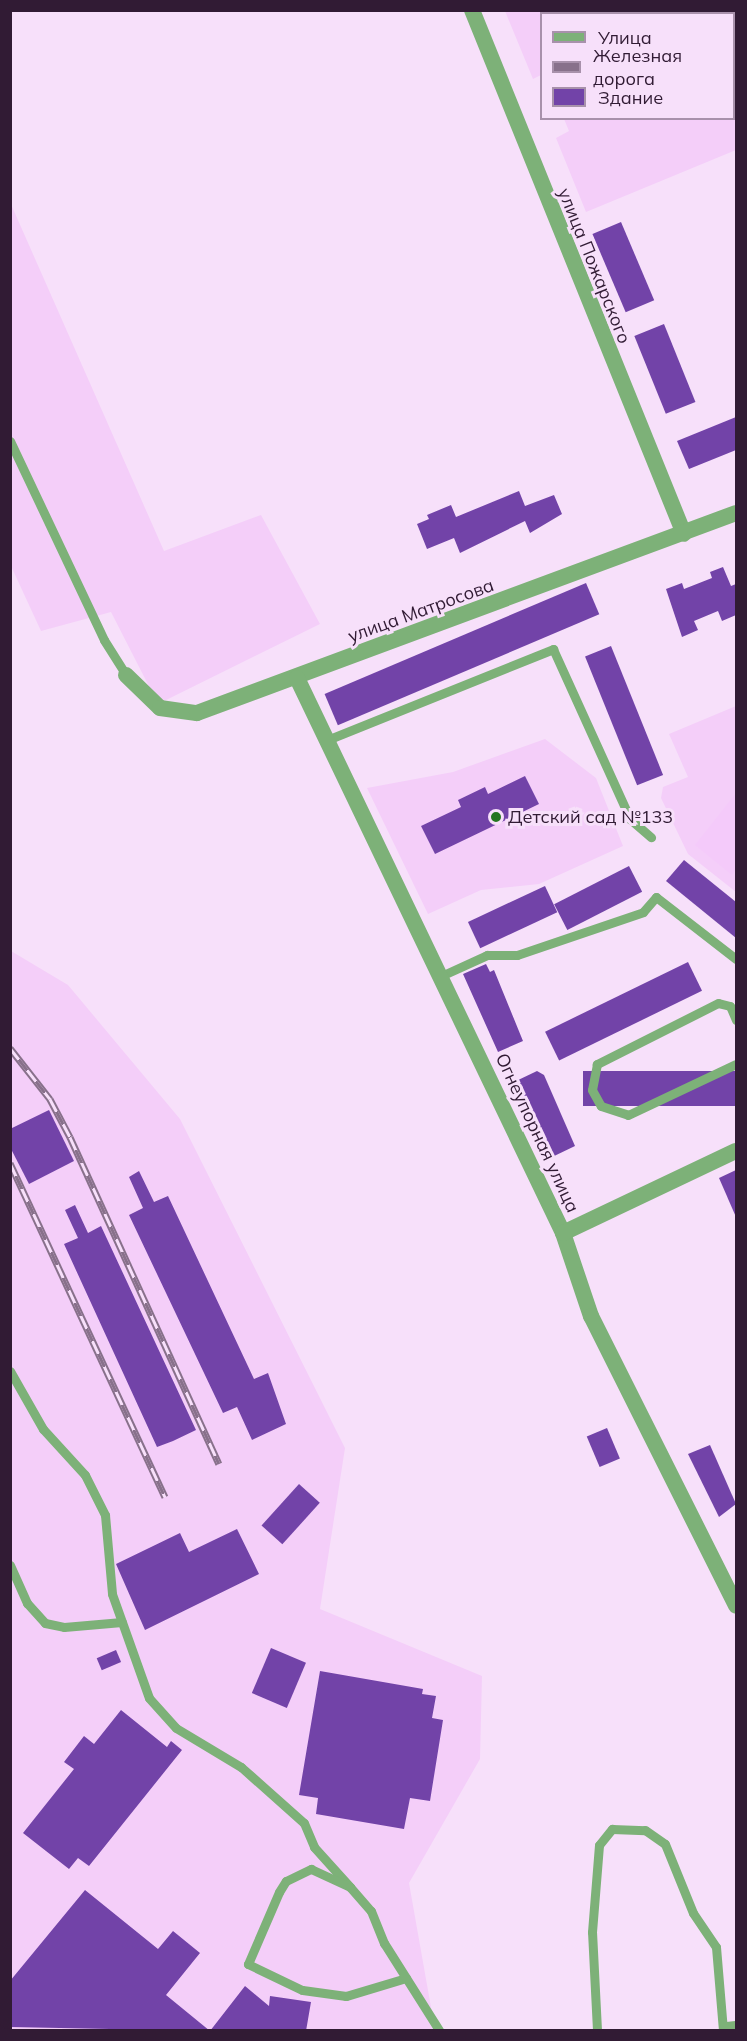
<!DOCTYPE html>
<meta charset="utf-8">
<style>
body{margin:0}
#map{position:relative;width:747px;height:2041px;overflow:hidden;background:#f7e0fa;font-family:Mulish,sans-serif}
div>[style]{position:absolute}
[style*='--x']{left:calc(var(--x)*1px);top:calc(var(--y)*1px);width:calc(var(--w)*1px);rotate:calc(var(--a)*1deg)}
.built>*{inset:0;background:#f4cef9}
.green>*{inset:0;background:#f4cafa}
.building>*{inset:0;background:#7243a8;transform-origin:0 0}
.service>*{height:9px;margin:-4.5px;padding:0 4.5px;transform-origin:4.5px;border-radius:4.5px;background:#7db178}
.minor>*{height:16px;margin:-8px;padding:0 8px;transform-origin:8px;border-radius:8px;background:#7db178}
.rail>*{height:7px;margin-top:-3.5px;transform-origin:0;background:repeating-linear-gradient(90deg,#f7e0fa 0 14px,#88718b 0 28px);box-sizing:border-box;border-block:2px solid #88718b}
.dots>*{width:16px;height:16px;translate:-50% -50%;box-sizing:border-box;border:3px solid #f7e0fa;border-radius:50%}
span{translate:-50% -50%;white-space:nowrap;text-align:center;line-height:1.15;-webkit-text-stroke:6px #f7e0fa;paint-order:stroke}
.street-label{font-size:18px;color:#311b34}
.poi-label{font-size:18px;color:#311b34}
.left{translate:0 -50%;text-align:left}
.frame{position:absolute;inset:0;border:12px solid #311b34;pointer-events:none}
.legend{position:absolute;left:540px;top:12px;width:195px;height:108px;box-sizing:border-box;background:#f7e0fa;border:2px solid #a891ab;margin:0;padding:8px 10px;list-style:none;font-size:18px;color:#311b34}
.legend li{display:flex;align-items:center;gap:12px;height:30px}
.legend b{width:30px;border:2px solid #a891ab}
</style>
<div id="map">
<div class="built">
<i style="clip-path:polygon(726px 10px,542px 14px,541px 75px,533px 79px,505px 11px)"></i>
<i style="clip-path:polygon(734px 29px,736px 150px,586px 212px,556px 138px,569px 131px,564px 119px,734px 118px)"></i>
<i style="clip-path:polygon(10px 202px,164px 551px,261px 515px,320px 624px,158px 704px,111px 612px,41px 631px,11px 566px)"></i>
<i style="clip-path:polygon(736px 706px,736px 892px,688px 854px,661px 798px,663px 787px,688px 777px,669px 734px)"></i>
<i style="clip-path:polygon(545px 739px,596px 778px,623px 846px,539px 884px,481px 890px,428px 914px,367px 788px,453px 772px)"></i>
<i style="clip-path:polygon(11px 951px,68px 985px,180px 1119px,345px 1448px,320px 1609px,482px 1676px,480px 1759px,409px 1883px,435px 2030px,11px 2030px)"></i>
</div>
<div class="green">
<i style="clip-path:polygon(736px 793px,736px 869px,732px 875px,695px 845px)"></i>
</div>
<div class="building">
<i style="left:621px;top:222px;width:85px;height:31px;rotate:67deg"></i>
<i style="left:664px;top:324px;width:84px;height:32px;rotate:68deg"></i>
<i style="clip-path:polygon(736px 417px,736px 450px,689px 469px,677px 441px)"></i>
<i style="clip-path:polygon(519px 491px,525px 506px,554px 495px,562px 514px,530px 533px,525px 521px,460px 553px,454px 538px,427px 549px,417px 524px,429px 519px,427px 515px,451px 505px,456px 517px)"></i>
<i style="clip-path:polygon(723px 567px,731px 586px,736px 584px,736px 615px,722px 621px,718px 611px,694px 621px,698px 630px,682px 637px,666px 589px,682px 583px,684px 589px,712px 578px,710px 572px)"></i>
<i style="left:586px;top:583px;width:34px;height:284px;rotate:67deg"></i>
<i style="left:611px;top:646px;width:139px;height:28px;rotate:68deg"></i>
<i style="clip-path:polygon(525px 776px,539px 804px,435px 854px,421px 826px,461px 807px,458px 800px,485px 787px,488px 794px)"></i>
<i style="clip-path:polygon(684px 860px,736px 902px,736px 938px,666px 881px)"></i>
<i style="left:629px;top:866px;width:29px;height:84px;rotate:63deg"></i>
<i style="left:545px;top:886px;width:29px;height:85px;rotate:65deg"></i>
<i style="left:688px;top:962px;width:32px;height:159px;rotate:64deg"></i>
<i style="clip-path:polygon(486px 964px,490px 972px,494px 970px,523px 1041px,498px 1052px,463px 974px)"></i>
<i style="clip-path:polygon(537px 1071px,544px 1075px,575px 1146px,550px 1158px,514px 1082px)"></i>
<i style="left:736px;top:1071px;width:35px;height:153px;rotate:90deg"></i>
<i style="clip-path:polygon(49px 1110px,74px 1161px,29px 1184px,10px 1147px,10px 1129px)"></i>
<i style="clip-path:polygon(736px 1170px,736px 1217px,719px 1178px)"></i>
<i style="clip-path:polygon(139px 1171px,154px 1202px,168px 1196px,254px 1379px,268px 1373px,286px 1424px,252px 1440px,237px 1407px,223px 1413px,129px 1215px,143px 1208px,129px 1177px)"></i>
<i style="clip-path:polygon(75px 1205px,88px 1233px,101px 1226px,196px 1430px,173px 1441px,157px 1447px,64px 1244px,78px 1238px,65px 1210px)"></i>
<i style="left:607px;top:1428px;width:33px;height:22px;rotate:67deg"></i>
<i style="clip-path:polygon(710px 1445px,736px 1504px,719px 1517px,688px 1454px)"></i>
<i style="left:299px;top:1484px;width:28px;height:56px;rotate:42deg"></i>
<i style="clip-path:polygon(237px 1529px,259px 1574px,145px 1630px,116px 1564px,180px 1533px,189px 1552px)"></i>
<i style="left:271px;top:1648px;width:38px;height:49px;rotate:23deg"></i>
<i style="left:116px;top:1650px;width:13px;height:21px;rotate:67deg"></i>
<i style="clip-path:polygon(320px 1671px,423px 1689px,422px 1694px,436px 1696px,432px 1718px,443px 1720px,430px 1801px,410px 1798px,404px 1829px,316px 1814px,318px 1798px,299px 1795px)"></i>
<i style="clip-path:polygon(121px 1710px,167px 1747px,171px 1741px,182px 1750px,89px 1866px,78px 1858px,69px 1869px,23px 1833px,74px 1769px,64px 1762px,84px 1736px,94px 1744px)"></i>
<i style="clip-path:polygon(85px 1890px,158px 1949px,173px 1931px,200px 1953px,166px 1995px,210px 2031px,10px 2027px,10px 1981px)"></i>
<i style="clip-path:polygon(245px 1986px,269px 2006px,270px 1996px,311px 2002px,306px 2031px,210px 2031px)"></i>
</div>
<div class="service">
<i style="--x:10;--y:441;--w:220;--a:64.7"></i>
<i style="--x:104;--y:640;--w:41;--a:57.8"></i>
<i style="--x:327;--y:740;--w:244;--a:-21.9"></i>
<i style="--x:553;--y:649;--w:187;--a:65.6"></i>
<i style="--x:630;--y:819;--w:28;--a:41"></i>
<i style="--x:441;--y:976;--w:51;--a:-24.5"></i>
<i style="--x:487;--y:955;--w:30;--a:0"></i>
<i style="--x:517;--y:955;--w:133;--a:-18.8"></i>
<i style="--x:643;--y:912;--w:20;--a:-49"></i>
<i style="--x:656;--y:897;--w:101;--a:37.8"></i>
<i style="--x:736;--y:1020;--w:15;--a:-113"></i>
<i style="--x:730;--y:1006;--w:12;--a:-166"></i>
<i style="--x:718;--y:1003;--w:136;--a:153.2"></i>
<i style="--x:597;--y:1064;--w:26;--a:101"></i>
<i style="--x:592;--y:1090;--w:18;--a:61"></i>
<i style="--x:601;--y:1106;--w:28;--a:18"></i>
<i style="--x:628;--y:1115;--w:119;--a:-25.3"></i>
<i style="--x:10;--y:1371;--w:67;--a:60.4"></i>
<i style="--x:43;--y:1429;--w:62;--a:47.6"></i>
<i style="--x:85;--y:1475;--w:45;--a:63.4"></i>
<i style="--x:105;--y:1515;--w:79;--a:84.9"></i>
<i style="--x:112;--y:1594;--w:110;--a:70.4"></i>
<i style="--x:149;--y:1698;--w:40;--a:48"></i>
<i style="--x:176;--y:1728;--w:76;--a:31"></i>
<i style="--x:241;--y:1767;--w:84;--a:41.6"></i>
<i style="--x:304;--y:1823;--w:26;--a:67"></i>
<i style="--x:314;--y:1847;--w:54;--a:48"></i>
<i style="--x:10;--y:1565;--w:42;--a:65.9"></i>
<i style="--x:27;--y:1603;--w:27;--a:48"></i>
<i style="--x:45;--y:1623;--w:19;--a:12"></i>
<i style="--x:64;--y:1627;--w:58;--a:-4.9"></i>
<i style="--x:406;--y:1978;--w:63;--a:163.3"></i>
<i style="--x:346;--y:1996;--w:44;--a:-172.2"></i>
<i style="--x:302;--y:1990;--w:60;--a:-154.3"></i>
<i style="--x:248;--y:1964;--w:78;--a:-66.7"></i>
<i style="--x:279;--y:1892;--w:13;--a:-58"></i>
<i style="--x:286;--y:1881;--w:28;--a:-26"></i>
<i style="--x:311;--y:1869;--w:43;--a:24.8"></i>
<i style="--x:350;--y:1887;--w:32;--a:49"></i>
<i style="--x:371;--y:1911;--w:35;--a:68"></i>
<i style="--x:384;--y:1943;--w:103;--a:57.7"></i>
<i style="--x:597;--y:2030;--w:98;--a:-92.9"></i>
<i style="--x:592;--y:1932;--w:87;--a:-85.4"></i>
<i style="--x:599;--y:1845;--w:21;--a:-51"></i>
<i style="--x:612;--y:1829;--w:33;--a:2"></i>
<i style="--x:645;--y:1830;--w:24;--a:35"></i>
<i style="--x:665;--y:1844;--w:74;--a:67.9"></i>
<i style="--x:693;--y:1913;--w:41;--a:55.9"></i>
<i style="--x:716;--y:1947;--w:83;--a:85.2"></i>
</div>
<div class="minor">
<i style="--x:472;--y:10;--w:565;--a:67.97"></i>
<i style="--x:126;--y:675;--w:47;--a:44.1"></i>
<i style="--x:160;--y:708;--w:37;--a:8"></i>
<i style="--x:197;--y:713;--w:575;--a:-20.36"></i>
<i style="--x:297;--y:678;--w:615;--a:64.39"></i>
<i style="--x:563;--y:1233;--w:88;--a:71.4"></i>
<i style="--x:591;--y:1316;--w:324;--a:63.4"></i>
<i style="--x:563;--y:1233;--w:191;--a:-25.4"></i>
<i style="--x:727;--y:2030;--w:9;--a:-6"></i>
</div>
<div class="rail">
<i style="--x:10;--y:1048;--w:65;--a:51.9"></i>
<i style="--x:50;--y:1099;--w:43;--a:62.2"></i>
<i style="--x:70;--y:1137;--w:359;--a:65.5"></i>
<i style="--x:10;--y:1163;--w:368;--a:65.1"></i>
</div>
<div class="dots">
<i style="left:496px;top:817px;background:#247620"></i>
</div>
<div class="street-label">
<span style="left:594px;top:266px;rotate:68deg">улица Пожарского</span>
<span style="left:421px;top:611px;rotate:-20deg">улица Матросова</span>
<span style="left:537px;top:1133px;rotate:65deg">Огнеупорная улица</span>
</div>
<div class="poi-label">
<span class="left" style="left:508px;top:817px">Детский сад №133</span>
</div>
<div class="frame"></div>
<ul class="legend">
<li><b style="height:8px;background:#7db178"></b>Улица</li>
<li><b style="height:8px;background:#88718b"></b>Железная дорога</li>
<li><b style="height:16px;background:#7243a8"></b>Здание</li>
</ul>
</div>
